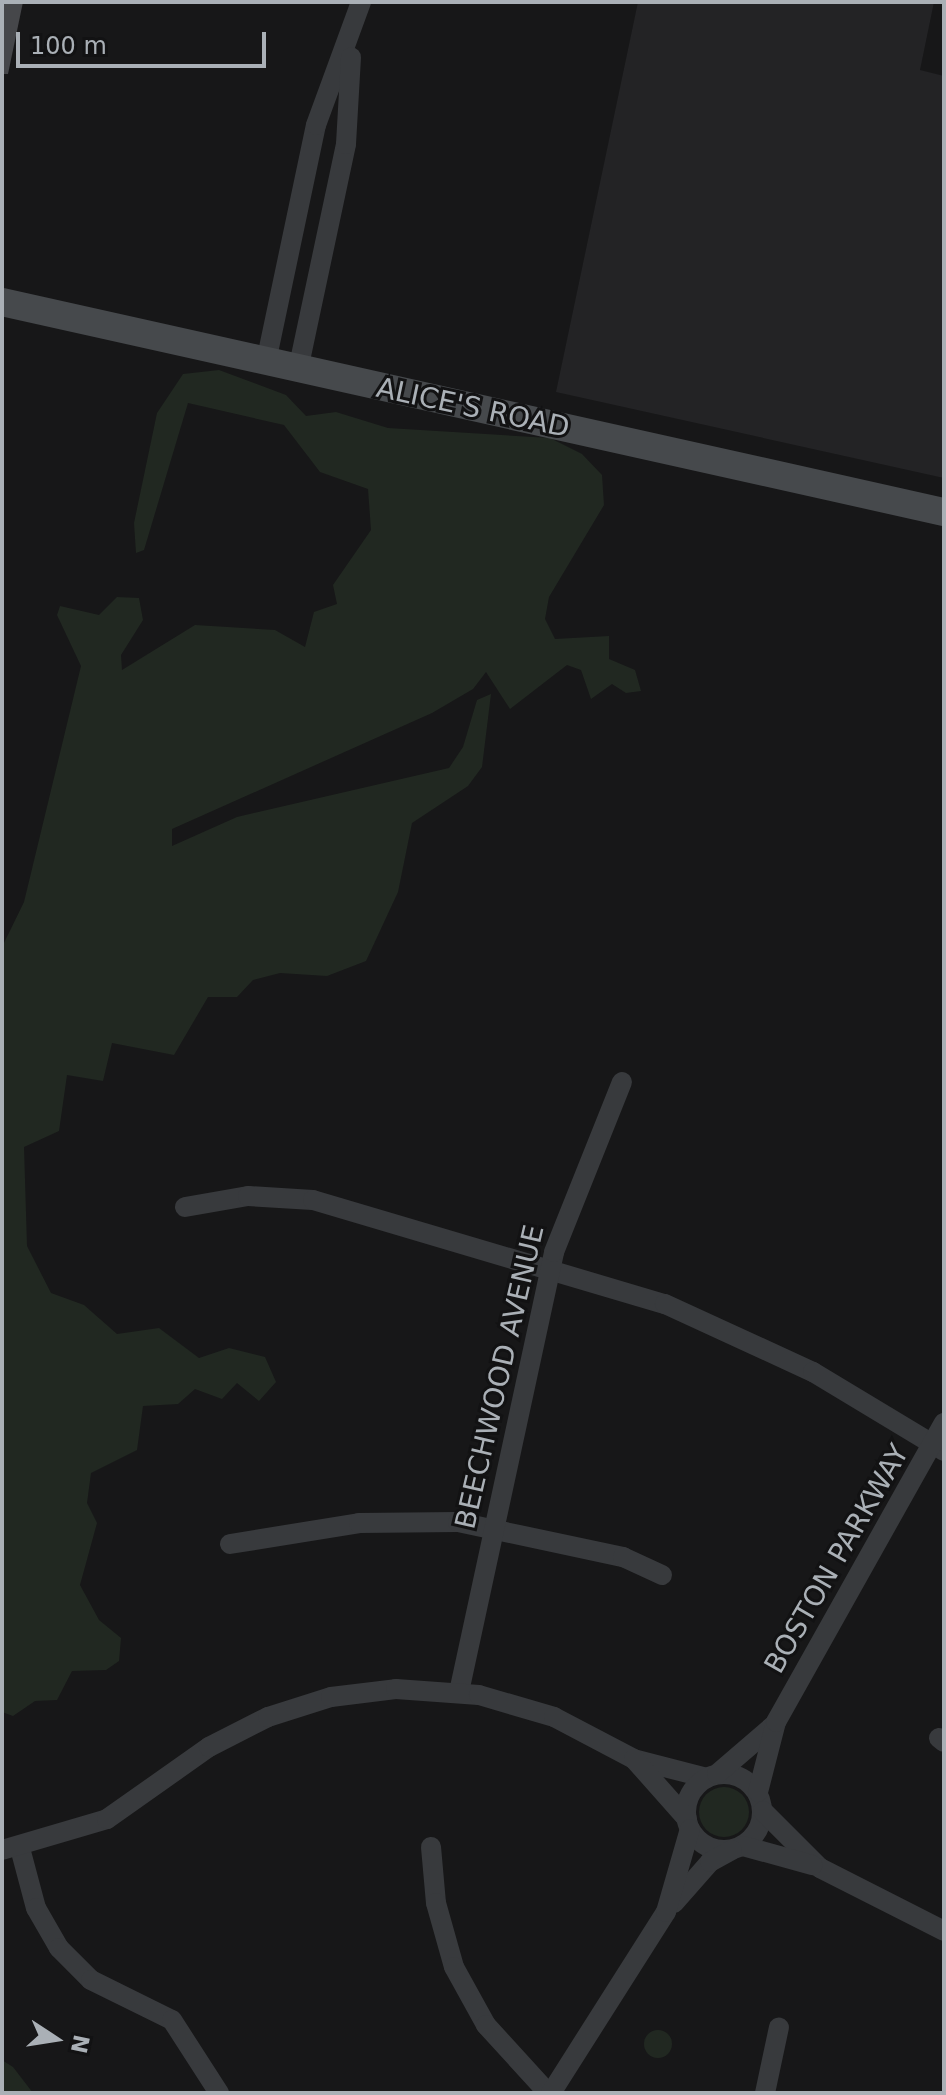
<!DOCTYPE html>
<style>
body{margin:0}
#map{position:relative;width:946px;height:2095px;overflow:hidden;background:#171718;font-family:"DejaVu Sans",sans-serif}
div>[style]{position:absolute}
[style*='--x']{left:calc(var(--x)*1px);top:calc(var(--y)*1px);width:calc(var(--w)*1px);rotate:calc(var(--a)*1deg)}
.built>*{inset:0;background:#232325}
.green>*{inset:0;background:#212821}
.round{border-radius:50%}
.building>*{inset:0;background:#46474a}
.minor>*{height:20px;margin:-10px;padding:0 10px;transform-origin:10px;border-radius:10px;background:#383a3d}
.minor>.ring{margin:-10px;padding:0;box-sizing:content-box;background:none;border:20px solid #383a3d;border-radius:50%}
.secondary>*{height:28px;margin:-14px;padding:0 14px;transform-origin:14px;border-radius:14px;background:#46494c}
span{translate:-50% -50%;white-space:nowrap;text-align:center;line-height:1.15;-webkit-text-stroke:6px #121213;paint-order:stroke}
.street-label{font-size:28px;color:#aab0b6}
.frame{position:absolute;inset:0;border:4px solid #aab0b6;pointer-events:none}
.north{position:absolute;left:16px;top:1999px;width:80px;height:80px;-webkit-text-stroke:6px #121213;paint-order:stroke;rotate:102deg;font-size:22px;font-weight:700;line-height:32px;text-align:center;color:#aab0b6}
.north::after{content:'';display:block;margin:auto;width:28px;height:36px;background:#aab0b6;clip-path:polygon(50% 0,100% 100%,50% 72%,0 100%)}
.scale{position:absolute;left:16px;top:32px;width:250px;height:36px;box-sizing:border-box;border:4px solid #aab0b6;border-top:0;padding-left:10px;font-size:24px;line-height:28px;white-space:nowrap;color:#aab0b6;-webkit-text-stroke:6px #121213;paint-order:stroke}
</style>
<div id="map">
<div class="built">
<i style="clip-path:polygon(638px 2px,934px 2px,920px 70px,944px 76px,944px 478px,556px 392px)"></i>
</div>
<div class="green">
<i style="clip-path:polygon(219px 370px,286px 395px,306px 416px,336px 412px,388px 428px,550px 438px,582px 454px,602px 475px,604px 505px,549px 597px,545px 619px,555px 639px,609px 636px,609px 659px,635px 670px,641px 691px,626px 693px,612px 684px,591px 699px,581px 670px,567px 665px,510px 709px,486px 672px,473px 689px,432px 713px,172px 829px,172px 846px,237px 817px,449px 768px,463px 747px,477px 700px,491px 694px,482px 767px,468px 786px,412px 823px,398px 892px,366px 961px,327px 976px,280px 973px,253px 980px,237px 997px,208px 997px,174px 1055px,112px 1043px,103px 1081px,67px 1075px,59px 1131px,24px 1147px,27px 1246px,51px 1293px,84px 1305px,117px 1334px,159px 1328px,199px 1358px,229px 1348px,265px 1357px,276px 1382px,259px 1401px,237px 1383px,222px 1399px,195px 1389px,178px 1404px,143px 1406px,137px 1450px,91px 1473px,87px 1503px,97px 1523px,80px 1585px,99px 1620px,121px 1638px,119px 1661px,106px 1670px,72px 1671px,57px 1700px,35px 1701px,13px 1716px,2px 1712px,2px 947px,24px 902px,81px 666px,57px 615px,60px 606px,99px 615px,117px 597px,139px 598px,143px 620px,121px 655px,122px 670px,195px 625px,275px 630px,305px 647px,314px 612px,337px 604px,333px 585px,371px 530px,368px 489px,320px 472px,284px 425px,188px 403px,144px 550px,136px 553px,134px 523px,157px 413px,183px 374px)"></i>
<i class="round" style="left:699px;top:1787px;width:50px;height:50px"></i>
<i class="round" style="left:644px;top:2030px;width:28px;height:28px"></i>
<i style="clip-path:polygon(2px 2060px,13px 2067px,33px 2093px,2px 2093px)"></i>
</div>
<div class="building">
<i style="clip-path:polygon(2px 2px,23px 2px,8px 74px,2px 74px)"></i>
</div>
<div class="minor">
<i style="--x:266;--y:362;--w:242;--a:-78.1"></i>
<i style="--x:316;--y:125;--w:131;--a:-69.9"></i>
<i style="--x:298;--y:370;--w:231;--a:-78"></i>
<i style="--x:346;--y:144;--w:87;--a:-86.7"></i>
<i style="--x:185;--y:1207;--w:64;--a:-9.9"></i>
<i style="--x:248;--y:1196;--w:65;--a:3.5"></i>
<i style="--x:313;--y:1200;--w:367;--a:16.5"></i>
<i style="--x:665;--y:1304;--w:163;--a:24.7"></i>
<i style="--x:813;--y:1372;--w:153;--a:31.1"></i>
<i style="--x:230;--y:1544;--w:131;--a:-9.2"></i>
<i style="--x:359;--y:1523;--w:99;--a:-0.6"></i>
<i style="--x:458;--y:1522;--w:169;--a:12"></i>
<i style="--x:623;--y:1557;--w:43;--a:24.8"></i>
<i style="--x:459;--y:1692;--w:450;--a:-77.8"></i>
<i style="--x:554;--y:1252;--w:183;--a:-68.2"></i>
<i style="--x:939;--y:1738;--w:6;--a:39"></i>
<i style="--x:637;--y:1760;--w:72;--a:14.4"></i>
<i class="ring" style="left:686px;top:1774px;width:56px;height:56px"></i>
<i style="--x:717;--y:1774;--w:75;--a:-40.7"></i>
<i style="--x:758;--y:1792;--w:72;--a:-75.6"></i>
<i style="--x:776;--y:1722;--w:343;--a:-60.7"></i>
<i style="--x:763;--y:1811;--w:81;--a:45"></i>
<i style="--x:820;--y:1868;--w:139;--a:26.9"></i>
<i style="--x:743;--y:1846;--w:72;--a:15.4"></i>
<i style="--x:431;--y:1847;--w:56;--a:84.9"></i>
<i style="--x:436;--y:1903;--w:66;--a:74.3"></i>
<i style="--x:454;--y:1967;--w:66;--a:61.1"></i>
<i style="--x:486;--y:2025;--w:92;--a:47.6"></i>
<i style="--x:20;--y:1848;--w:62;--a:75.1"></i>
<i style="--x:36;--y:1908;--w:46;--a:60.1"></i>
<i style="--x:59;--y:1948;--w:45;--a:45"></i>
<i style="--x:91;--y:1980;--w:90;--a:26.3"></i>
<i style="--x:172;--y:2020;--w:87;--a:57.2"></i>
<i style="--x:2;--y:1850;--w:109;--a:-16.4"></i>
<i style="--x:107;--y:1819;--w:125;--a:-35.2"></i>
<i style="--x:209;--y:1747;--w:66;--a:-27"></i>
<i style="--x:268;--y:1717;--w:66;--a:-17.6"></i>
<i style="--x:331;--y:1697;--w:65;--a:-7"></i>
<i style="--x:396;--y:1689;--w:83;--a:4.1"></i>
<i style="--x:479;--y:1695;--w:78;--a:16.3"></i>
<i style="--x:554;--y:1717;--w:90;--a:27.7"></i>
<i style="--x:634;--y:1759;--w:80;--a:48.5"></i>
<i style="--x:674;--y:1903;--w:55;--a:-48.7"></i>
<i style="--x:710;--y:1862;--w:25;--a:-29"></i>
<i style="--x:551;--y:2093;--w:214;--a:-57.6"></i>
<i style="--x:666;--y:1912;--w:86;--a:-73.9"></i>
<i style="--x:765;--y:2093;--w:67;--a:-78"></i>
</div>
<div class="secondary">
<i style="--x:2;--y:302;--w:965;--a:12.57"></i>
</div>
<div class="street-label">
<span style="left:473px;top:408px;rotate:12deg">ALICE'S ROAD</span>
<span style="left:500px;top:1377px;rotate:-77deg">BEECHWOOD AVENUE</span>
<span style="left:837px;top:1559px;rotate:-60deg">BOSTON PARKWAY</span>
</div>
<div class="frame"></div>
<div class="north">N</div>
<div class="scale">100 m</div>
</div>
